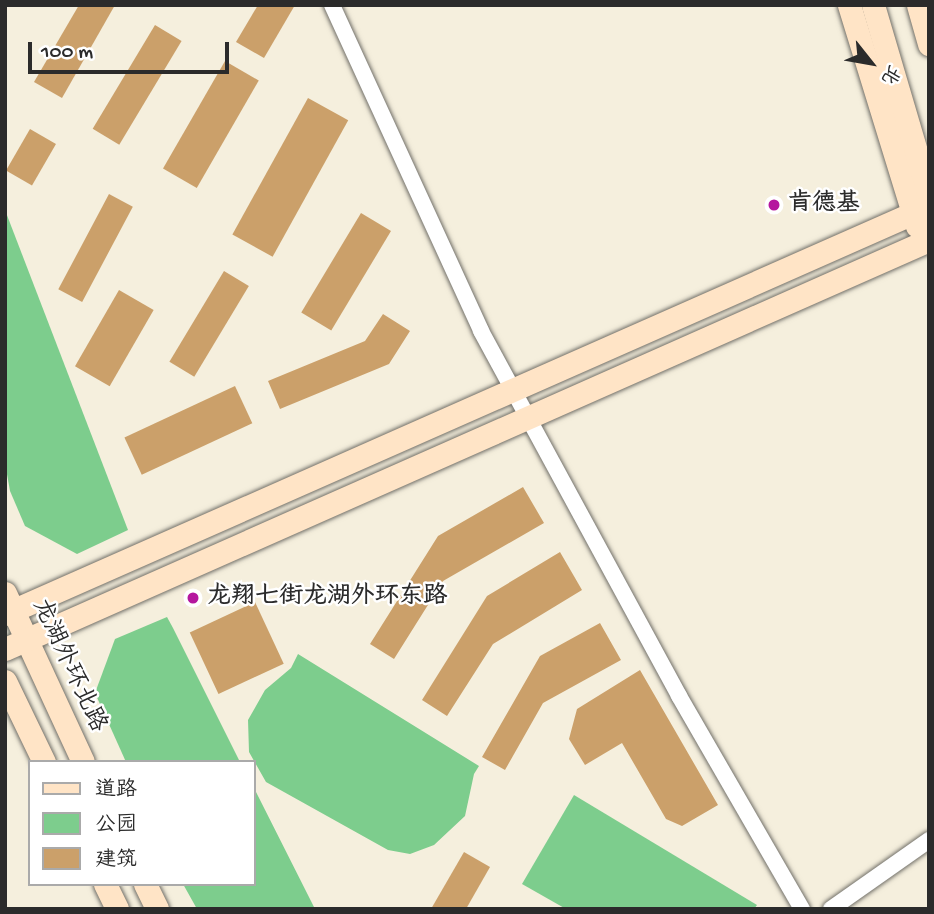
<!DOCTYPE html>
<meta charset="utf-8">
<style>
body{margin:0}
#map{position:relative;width:934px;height:914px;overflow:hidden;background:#f5efdd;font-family:"Gochi Hand","LXGW WenKai TC",sans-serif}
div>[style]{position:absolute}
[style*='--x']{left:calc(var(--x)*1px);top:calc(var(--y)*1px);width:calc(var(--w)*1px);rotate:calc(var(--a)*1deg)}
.green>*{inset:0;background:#7dcd8d}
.building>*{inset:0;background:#cba06a;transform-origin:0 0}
.roads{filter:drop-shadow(0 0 2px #727069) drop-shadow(0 0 2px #727069)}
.street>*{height:16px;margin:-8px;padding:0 8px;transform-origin:8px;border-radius:8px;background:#fff}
.secondary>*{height:23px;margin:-11.5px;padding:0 11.5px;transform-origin:11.5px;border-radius:11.5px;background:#ffe4c6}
.dots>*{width:19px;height:19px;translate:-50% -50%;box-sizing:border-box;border:4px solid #fff;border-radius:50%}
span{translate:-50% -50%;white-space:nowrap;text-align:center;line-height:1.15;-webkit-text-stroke:5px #fff;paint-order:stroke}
.poi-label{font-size:24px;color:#2b2b2b;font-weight:700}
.left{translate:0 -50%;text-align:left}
.street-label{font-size:24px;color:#2b2b2b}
.frame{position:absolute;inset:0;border:7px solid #2b2b2b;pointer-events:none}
.legend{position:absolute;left:28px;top:760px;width:228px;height:126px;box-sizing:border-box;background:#fff;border:2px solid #aaa;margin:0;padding:9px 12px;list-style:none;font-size:21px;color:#2b2b2b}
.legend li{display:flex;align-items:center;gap:14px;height:35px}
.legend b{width:35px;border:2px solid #aaa}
.north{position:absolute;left:836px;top:28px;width:70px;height:70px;-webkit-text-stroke:5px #fff;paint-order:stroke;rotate:121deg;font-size:19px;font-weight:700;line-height:28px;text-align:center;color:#2b2b2b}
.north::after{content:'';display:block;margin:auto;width:24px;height:32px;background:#2b2b2b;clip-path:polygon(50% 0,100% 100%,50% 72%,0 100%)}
.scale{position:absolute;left:28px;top:42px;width:201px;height:32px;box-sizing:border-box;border:4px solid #2b2b2b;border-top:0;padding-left:9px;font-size:21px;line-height:24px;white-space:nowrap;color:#2b2b2b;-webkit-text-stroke:5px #fff;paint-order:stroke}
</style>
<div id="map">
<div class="green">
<i style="clip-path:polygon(5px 210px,128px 530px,77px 554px,25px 526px,10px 491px,5px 463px)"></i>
<i style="clip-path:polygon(167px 617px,173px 628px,240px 762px,126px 762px,95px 693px,115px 639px)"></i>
<i style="clip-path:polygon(298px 654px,479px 766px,474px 774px,465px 816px,434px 845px,410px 854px,388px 850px,266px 782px,249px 752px,248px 720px,265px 690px,291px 668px)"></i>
<i style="clip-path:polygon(254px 788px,315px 909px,197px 909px,183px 884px,254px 884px)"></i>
<i style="clip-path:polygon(574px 795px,757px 905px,754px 909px,566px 909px,522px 884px)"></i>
</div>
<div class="building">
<i style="clip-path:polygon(79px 5px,115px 5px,62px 98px,34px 82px)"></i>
<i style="clip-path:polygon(258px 5px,295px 5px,264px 58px,236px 42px)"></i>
<i style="left:155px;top:25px;width:31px;height:121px;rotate:31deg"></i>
<i style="left:225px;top:61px;width:39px;height:124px;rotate:30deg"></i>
<i style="left:308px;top:98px;width:46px;height:156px;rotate:29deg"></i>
<i style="left:30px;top:129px;width:30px;height:48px;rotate:30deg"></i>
<i style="left:109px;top:194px;width:27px;height:108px;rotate:28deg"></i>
<i style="left:361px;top:213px;width:35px;height:116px;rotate:31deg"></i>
<i style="left:224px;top:271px;width:29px;height:106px;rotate:31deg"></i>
<i style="left:119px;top:290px;width:40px;height:88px;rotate:30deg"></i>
<i style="clip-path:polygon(383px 314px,410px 331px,389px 364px,280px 409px,268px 381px,365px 341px)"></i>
<i style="left:235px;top:386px;width:41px;height:122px;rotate:65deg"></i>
<i style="clip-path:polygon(523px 487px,544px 523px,443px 581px,394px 659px,370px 644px,438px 536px)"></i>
<i style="clip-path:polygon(560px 552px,582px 590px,493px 644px,447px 716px,422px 700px,487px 596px)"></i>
<i style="left:255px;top:602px;width:68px;height:72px;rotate:65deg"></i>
<i style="clip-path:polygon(600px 623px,621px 660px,543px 703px,505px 770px,482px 757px,540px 656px)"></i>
<i style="clip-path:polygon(640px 670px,718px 805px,682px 826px,666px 819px,622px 743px,585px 765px,569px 739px,577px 709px)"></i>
<i style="clip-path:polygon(464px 852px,490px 867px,466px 909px,431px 909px)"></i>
</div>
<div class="roads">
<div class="street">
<i style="--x:332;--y:5;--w:358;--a:65.4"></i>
<i style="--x:481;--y:331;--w:415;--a:61.5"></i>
<i style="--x:679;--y:696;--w:246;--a:60"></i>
<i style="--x:831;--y:909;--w:120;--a:-35.1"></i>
</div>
<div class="secondary">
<i style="--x:849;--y:5;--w:231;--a:72.9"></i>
<i style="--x:873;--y:5;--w:198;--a:73.6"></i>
<i style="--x:918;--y:5;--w:41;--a:74.2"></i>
<i style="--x:5;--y:593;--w:186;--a:65.2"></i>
<i style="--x:5;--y:614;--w:1010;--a:-23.82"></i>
<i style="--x:5;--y:649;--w:1010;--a:-23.88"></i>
<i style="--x:5;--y:681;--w:90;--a:64.3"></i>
<i style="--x:105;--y:884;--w:28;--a:64"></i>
<i style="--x:145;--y:884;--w:28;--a:64"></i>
</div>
</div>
<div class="dots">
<i style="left:774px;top:205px;background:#b5179e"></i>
<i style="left:193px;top:598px;background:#b5179e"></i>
</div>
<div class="poi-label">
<span class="left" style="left:788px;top:205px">肯德基</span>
<span class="left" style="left:207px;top:598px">龙翔七街龙湖外环东路</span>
</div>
<div class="street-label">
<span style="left:68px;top:666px;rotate:65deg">龙湖外环北路</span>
</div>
<div class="frame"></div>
<ul class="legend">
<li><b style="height:9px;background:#ffe4c6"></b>道路</li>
<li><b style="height:19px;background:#7dcd8d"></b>公园</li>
<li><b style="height:19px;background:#cba06a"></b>建筑</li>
</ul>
<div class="north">北</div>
<div class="scale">100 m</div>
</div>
